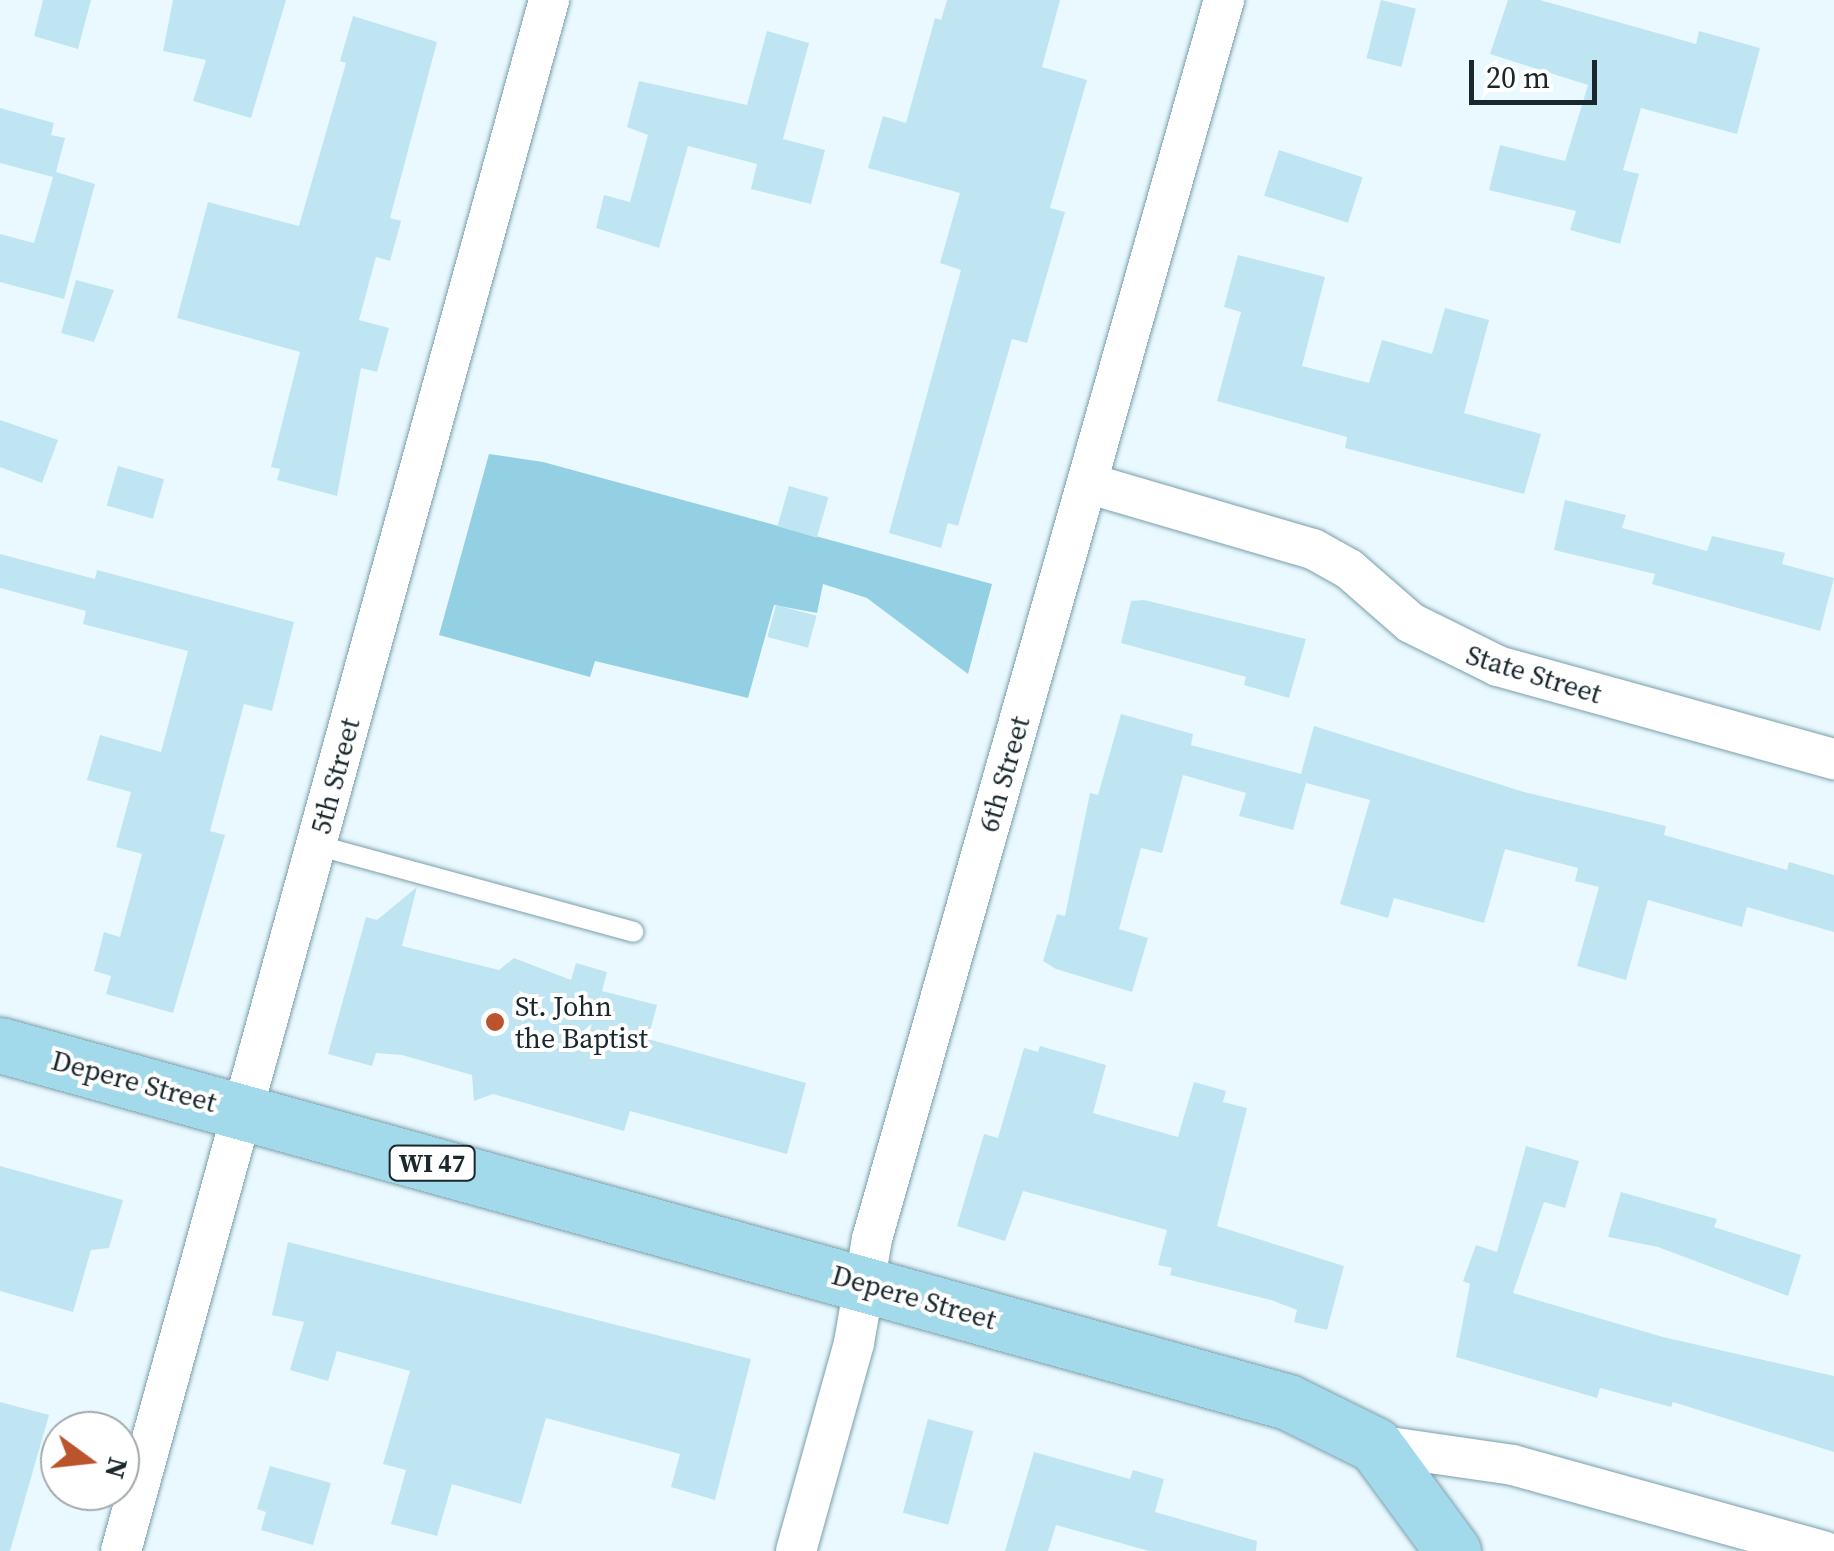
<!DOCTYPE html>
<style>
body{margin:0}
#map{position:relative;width:1834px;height:1551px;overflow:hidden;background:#eaf9ff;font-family:"Source Serif 4",serif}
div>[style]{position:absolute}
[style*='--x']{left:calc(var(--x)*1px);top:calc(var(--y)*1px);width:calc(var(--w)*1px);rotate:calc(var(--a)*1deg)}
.green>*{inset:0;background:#94d0e4}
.building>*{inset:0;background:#bfe5f2;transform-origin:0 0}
.roads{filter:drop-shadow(0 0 2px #7b9fab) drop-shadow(0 0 2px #7b9fab)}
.lane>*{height:20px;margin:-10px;padding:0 10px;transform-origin:10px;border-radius:10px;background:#fff}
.street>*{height:40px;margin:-20px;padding:0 20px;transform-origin:20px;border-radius:20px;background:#fff}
.primary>*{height:55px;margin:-27.5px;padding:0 27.5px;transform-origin:27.5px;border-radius:27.5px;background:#a3daeb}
.dots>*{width:28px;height:28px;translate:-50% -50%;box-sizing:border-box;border:5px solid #fff;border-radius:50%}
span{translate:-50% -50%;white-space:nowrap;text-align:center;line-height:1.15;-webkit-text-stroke:8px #fff;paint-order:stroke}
.shield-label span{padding:2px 8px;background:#fff;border:2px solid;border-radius:8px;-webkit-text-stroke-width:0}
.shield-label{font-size:25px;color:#19282d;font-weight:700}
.street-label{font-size:28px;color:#19282d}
.poi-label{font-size:28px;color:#19282d}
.left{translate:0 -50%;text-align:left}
.north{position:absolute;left:40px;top:1411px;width:100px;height:100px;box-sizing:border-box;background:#fff;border:2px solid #a3a9ab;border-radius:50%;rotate:105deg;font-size:28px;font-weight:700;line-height:40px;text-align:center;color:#19282d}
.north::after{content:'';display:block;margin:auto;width:35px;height:45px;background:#bb532c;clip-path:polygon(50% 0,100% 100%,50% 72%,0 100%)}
.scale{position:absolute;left:1469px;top:60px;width:128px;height:45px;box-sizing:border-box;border:5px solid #19282d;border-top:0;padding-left:12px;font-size:30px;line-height:35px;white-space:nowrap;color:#19282d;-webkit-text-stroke:8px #fff;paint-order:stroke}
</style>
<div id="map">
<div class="green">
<i style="clip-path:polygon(489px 454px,543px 462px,992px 584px,968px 674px,867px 598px,823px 584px,817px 613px,774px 605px,748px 698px,595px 661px,590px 677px,439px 635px)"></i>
</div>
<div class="building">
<i style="clip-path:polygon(43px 0,91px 0,78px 49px,34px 36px)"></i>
<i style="clip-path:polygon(173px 0,286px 0,251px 118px,193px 101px,206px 60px,163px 51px)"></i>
<i style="clip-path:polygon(947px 0,1060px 0,1042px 67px,1087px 80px,1050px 208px,1065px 212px,1027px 343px,1012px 339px,958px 526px,948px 523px,941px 548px,889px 533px,961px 270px,940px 263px,960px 193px,868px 168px,883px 116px,906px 123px,935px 18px,941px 20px)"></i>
<i style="left:1381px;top:0;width:36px;height:60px;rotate:14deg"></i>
<i style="clip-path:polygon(1508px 0,1540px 0,1696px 44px,1699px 31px,1760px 48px,1737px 134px,1641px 108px,1623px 170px,1639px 174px,1620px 244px,1570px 230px,1576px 211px,1489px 190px,1500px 145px,1565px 161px,1588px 85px,1490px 54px)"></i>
<i style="clip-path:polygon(353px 16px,437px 42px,390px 218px,401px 221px,390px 261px,376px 257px,359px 320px,389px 328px,377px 372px,361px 368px,337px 496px,277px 480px,280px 469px,271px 467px,300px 352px,177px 318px,208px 202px,299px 226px,346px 63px,340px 61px)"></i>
<i style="clip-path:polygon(767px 31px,809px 43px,783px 139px,825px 150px,811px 204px,751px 189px,757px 164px,688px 146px,659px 248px,596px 228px,604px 195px,630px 202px,648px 135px,627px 127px,639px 81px,747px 105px)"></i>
<i style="clip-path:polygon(0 108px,54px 123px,51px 135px,65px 138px,56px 172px,95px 184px,64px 299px,0 282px,0 234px,34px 243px,53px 177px,0 163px)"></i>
<i style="left:1279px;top:150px;width:88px;height:48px;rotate:18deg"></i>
<i style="clip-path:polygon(1238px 255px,1325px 277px,1302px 366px,1369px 383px,1382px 340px,1432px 354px,1445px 308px,1489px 320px,1464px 413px,1541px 434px,1524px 494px,1345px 448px,1347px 437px,1217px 401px,1241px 312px,1224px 307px)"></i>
<i style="clip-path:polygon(76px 280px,114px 290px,94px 342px,61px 333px)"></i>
<i style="clip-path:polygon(0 420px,58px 440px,42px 483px,0 467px)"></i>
<i style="left:118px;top:466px;width:48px;height:41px;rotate:16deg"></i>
<i style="left:789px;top:486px;width:41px;height:42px;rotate:16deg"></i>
<i style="clip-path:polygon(1565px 500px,1626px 515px,1622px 528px,1707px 551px,1712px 536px,1785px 553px,1782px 564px,1834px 578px,1820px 631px,1652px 584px,1655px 574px,1554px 550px)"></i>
<i style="clip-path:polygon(0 554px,95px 579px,97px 570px,294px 622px,272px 711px,244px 704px,210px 831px,225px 835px,173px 1013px,106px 994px,111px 976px,94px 971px,104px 932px,120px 937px,142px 854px,116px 847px,131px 792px,87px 780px,100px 735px,161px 752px,188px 651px,83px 624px,86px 611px,0 588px)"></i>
<i style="clip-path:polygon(1144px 600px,1306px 639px,1289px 698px,1244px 685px,1246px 677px,1121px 643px,1131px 601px)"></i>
<i style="left:776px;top:605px;width:42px;height:33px;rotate:15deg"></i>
<i style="clip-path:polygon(1121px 714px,1193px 734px,1191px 745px,1301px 774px,1314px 726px,1524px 792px,1666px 826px,1664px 835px,1787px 870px,1789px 862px,1834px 875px,1834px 932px,1747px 907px,1742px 927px,1648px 900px,1626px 980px,1577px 966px,1599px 887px,1575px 881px,1578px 868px,1505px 849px,1484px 923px,1394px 898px,1388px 918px,1340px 904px,1370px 800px,1306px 783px,1293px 830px,1239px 816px,1246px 793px,1183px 775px,1162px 853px,1141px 848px,1119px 929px,1148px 938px,1132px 992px,1056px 969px,1043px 961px,1057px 914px,1065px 916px,1090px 793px,1098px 795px)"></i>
<i style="clip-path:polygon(417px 887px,402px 946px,499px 970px,514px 958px,571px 980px,576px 963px,607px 972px,602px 991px,657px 1005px,648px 1039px,806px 1083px,787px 1154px,630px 1111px,624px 1131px,493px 1094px,474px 1101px,472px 1075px,402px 1055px,376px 1053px,372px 1066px,328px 1054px,366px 917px,377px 920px)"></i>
<i style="clip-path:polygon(1040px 1046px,1106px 1065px,1093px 1113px,1178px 1137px,1194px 1082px,1226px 1091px,1223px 1102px,1247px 1108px,1217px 1226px,1344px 1266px,1327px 1330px,1294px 1322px,1297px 1310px,1271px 1300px,1170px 1275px,1172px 1268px,1158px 1265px,1167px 1230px,1023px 1191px,1005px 1241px,957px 1226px,984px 1134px,998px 1138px,1024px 1048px,1038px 1052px)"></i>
<i style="clip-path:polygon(1526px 1146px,1579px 1161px,1565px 1208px,1544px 1202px,1513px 1293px,1663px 1337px,1834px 1376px,1834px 1452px,1673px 1402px,1671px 1407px,1600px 1388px,1597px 1398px,1456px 1357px,1470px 1284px,1463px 1281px,1476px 1245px,1497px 1252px)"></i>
<i style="clip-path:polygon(0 1166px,123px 1200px,109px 1248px,91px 1250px,73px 1312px,0 1291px)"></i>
<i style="clip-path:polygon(1621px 1192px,1717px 1219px,1714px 1227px,1801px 1255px,1788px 1296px,1658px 1247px,1608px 1237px)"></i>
<i style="clip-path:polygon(288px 1242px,751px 1359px,715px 1500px,671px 1487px,680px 1454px,546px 1418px,521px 1504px,452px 1484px,437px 1536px,391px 1524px,406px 1470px,383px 1464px,410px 1371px,337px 1351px,328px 1381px,290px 1370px,304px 1322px,272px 1315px)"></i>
<i style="clip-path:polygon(0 1402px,49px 1415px,10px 1551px,0 1551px)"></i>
<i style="left:928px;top:1419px;width:47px;height:97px;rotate:15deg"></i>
<i style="clip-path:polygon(1034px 1452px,1130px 1479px,1133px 1470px,1164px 1479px,1155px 1512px,1257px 1541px,1256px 1551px,1149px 1551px,1056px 1525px,1048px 1551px,1005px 1551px)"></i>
<i style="clip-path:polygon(270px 1466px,331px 1483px,313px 1545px,261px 1530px,266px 1512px,257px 1509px)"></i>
</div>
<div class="roads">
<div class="lane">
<i style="--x:316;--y:845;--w:329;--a:15.3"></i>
</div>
<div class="street">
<i style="--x:1087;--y:483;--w:235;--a:16.3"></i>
<i style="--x:1313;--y:549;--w:41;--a:29.1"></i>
<i style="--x:1349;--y:569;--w:82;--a:41.1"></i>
<i style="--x:1411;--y:623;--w:97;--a:26.3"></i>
<i style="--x:1498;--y:666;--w:349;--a:15.5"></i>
<i style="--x:1375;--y:1445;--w:139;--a:8.2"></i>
<i style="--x:1513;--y:1465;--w:323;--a:15.5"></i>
<i style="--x:121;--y:1551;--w:1609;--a:-74.57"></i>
<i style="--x:796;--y:1551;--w:216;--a:-74.4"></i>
<i style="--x:854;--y:1343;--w:106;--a:-80.2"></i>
<i style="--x:872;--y:1239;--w:1288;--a:-74.14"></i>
</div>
<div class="primary">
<i style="--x:0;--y:1045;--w:1337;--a:15.49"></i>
<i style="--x:1288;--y:1402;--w:97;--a:26.3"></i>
<i style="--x:1375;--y:1445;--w:132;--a:53.7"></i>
</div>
</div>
<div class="dots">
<i style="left:495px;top:1022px;background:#bb532c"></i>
</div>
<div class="shield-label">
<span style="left:432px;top:1163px">WI 47</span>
</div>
<div class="street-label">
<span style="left:1534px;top:674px;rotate:17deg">State Street</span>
<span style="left:1004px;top:774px;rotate:-74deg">6th Street</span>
<span style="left:335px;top:776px;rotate:-75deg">5th Street</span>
<span style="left:134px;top:1081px;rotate:15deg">Depere Street</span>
<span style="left:914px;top:1297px;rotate:16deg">Depere Street</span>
</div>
<div class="poi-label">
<span class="left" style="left:515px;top:1022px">St. John<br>the Baptist</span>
</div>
<div class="north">N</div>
<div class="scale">20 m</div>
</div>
